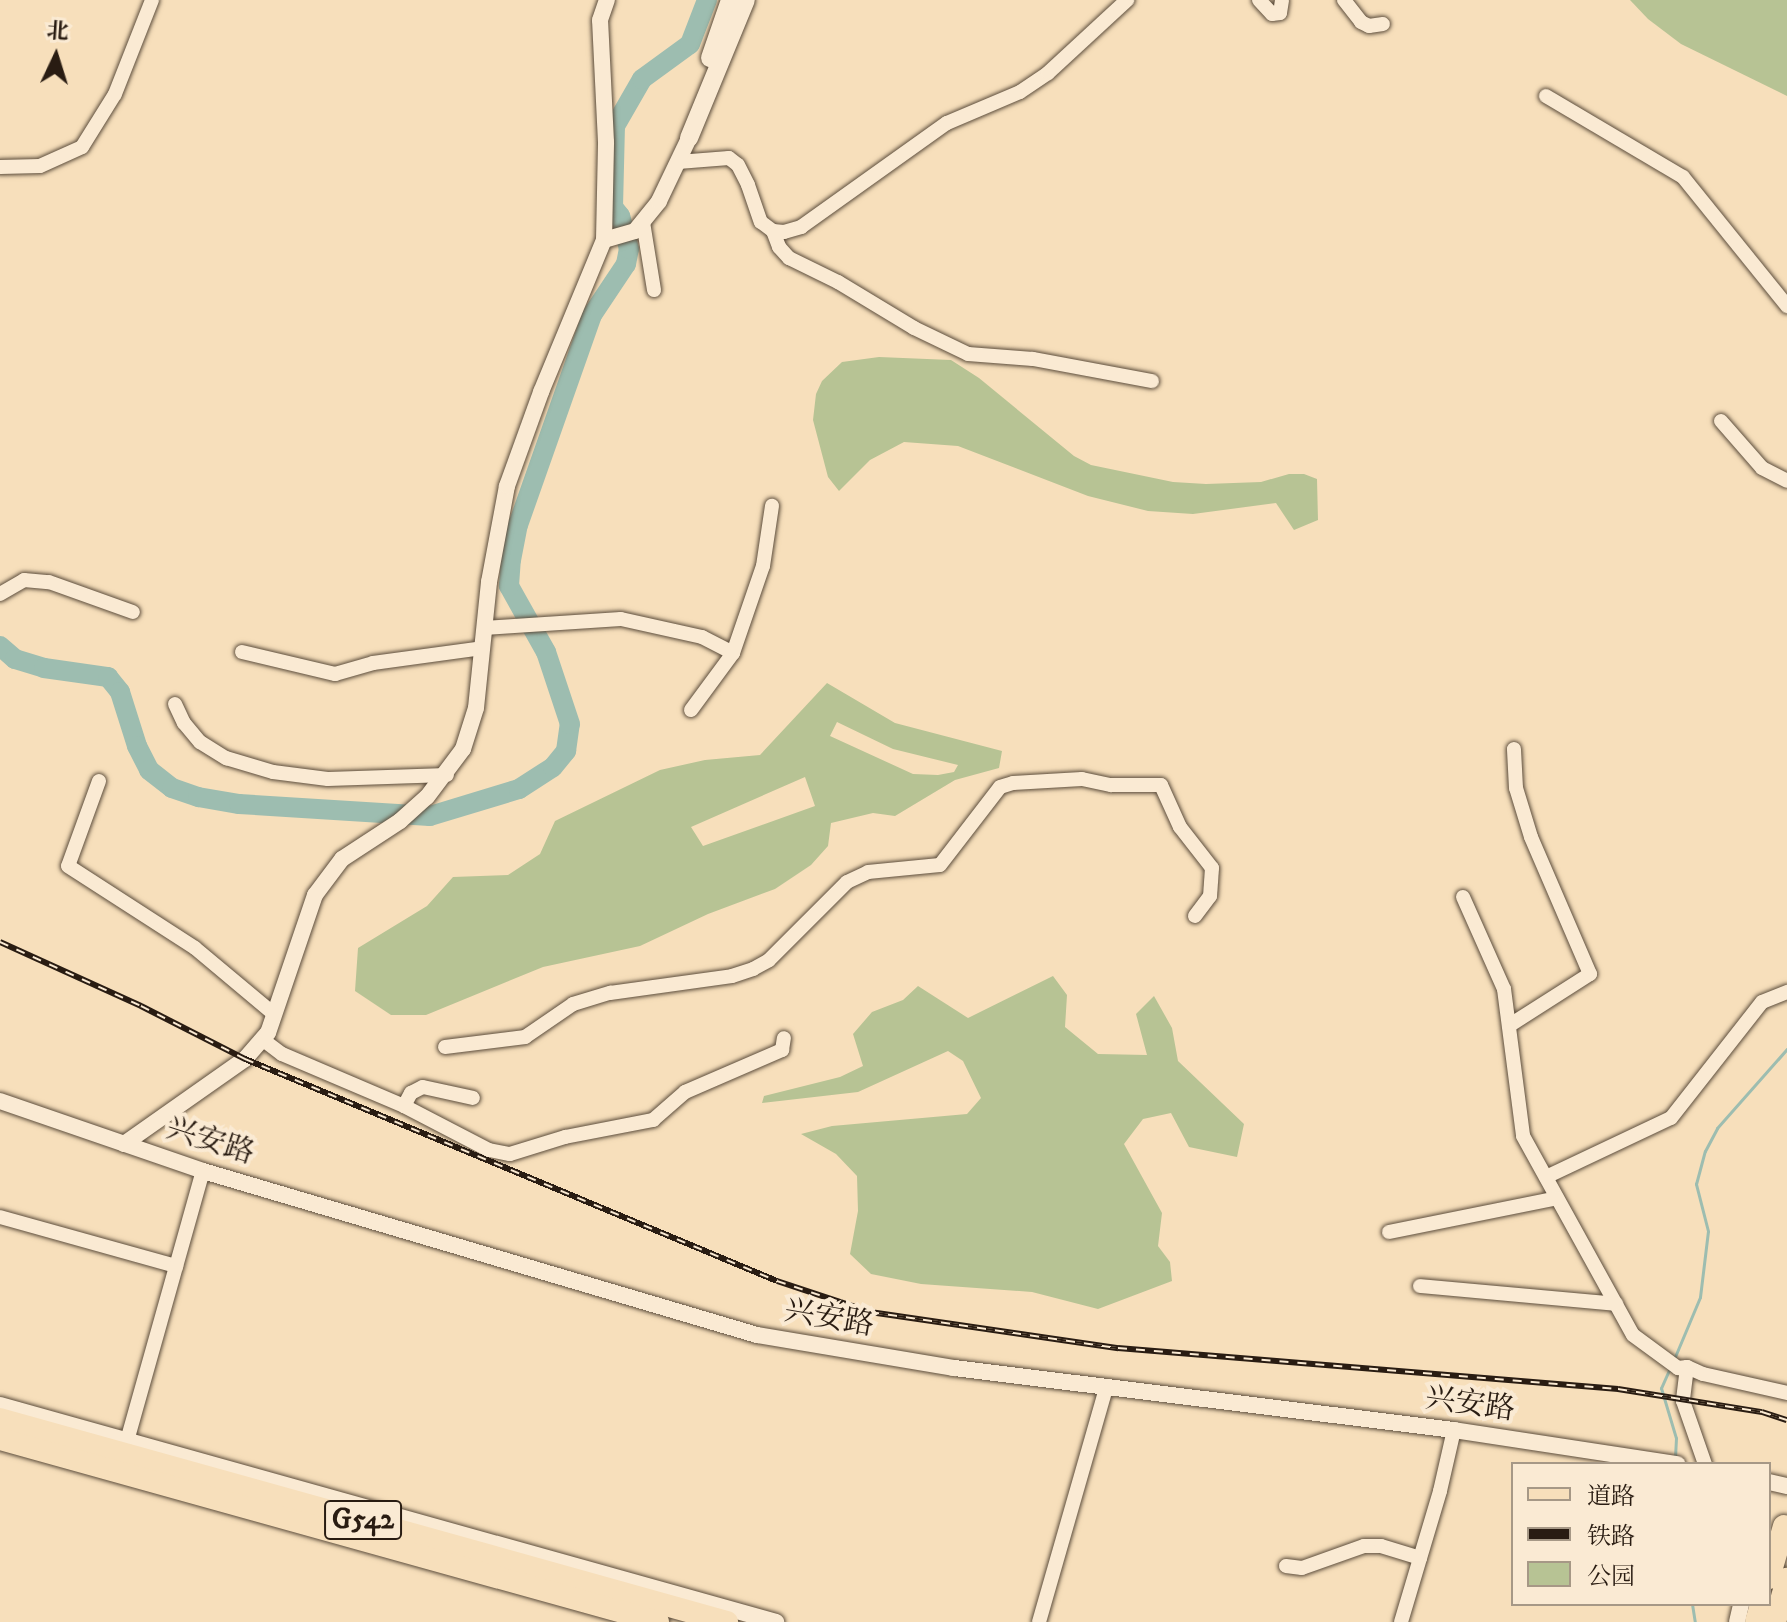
<!DOCTYPE html>
<meta charset="utf-8">
<style>
body{margin:0}
#map{position:relative;width:1787px;height:1622px;overflow:hidden;background:#f7dfbb;font-family:"IM FELL DW Pica","Noto Serif SC",serif}
div>[style]{position:absolute}
[style*='--x']{left:calc(var(--x)*1px);top:calc(var(--y)*1px);width:calc(var(--w)*1px);rotate:calc(var(--a)*1deg)}
.green>*{inset:0;background:#b7c394}
.stream>*{height:3px;margin:-1.5px;padding:0 1.5px;transform-origin:1.5px;border-radius:1.5px;background:#9dbdb0}
.river>*{height:20px;margin:-10px;padding:0 10px;transform-origin:10px;border-radius:10px;background:#9dbdb0}
.roads{filter:drop-shadow(0 0 2px #5c4d3c) drop-shadow(0 0 2px #5c4d3c)}
.minor>*{height:14px;margin:-7px;padding:0 7px;transform-origin:7px;border-radius:7px;background:#faead3}
.tertiary>*{height:16px;margin:-8px;padding:0 8px;transform-origin:8px;border-radius:8px;background:#faead3}
.secondary>*{height:18px;margin:-9px;padding:0 9px;transform-origin:9px;border-radius:9px;background:#faead3}
.primary>*{height:22px;margin:-11px;padding:0 11px;transform-origin:11px;border-radius:11px;background:#f7dfbb}
.trunk>*{height:22px;margin:-11px;padding:0 11px;transform-origin:11px;border-radius:11px;background:#f7dfbb}
.rail>*{height:6px;margin-top:-3px;transform-origin:0;background:repeating-linear-gradient(90deg,#faead3 0 9px,#291c12 0 18px);box-sizing:border-box;border-block:2px solid #291c12}
span{translate:-50% -50%;white-space:nowrap;text-align:center;line-height:1.15;-webkit-text-stroke:8px #faead3;paint-order:stroke}
.shield-label span{padding:2px 6px;background:#faead3;border:2px solid;border-radius:6px;-webkit-text-stroke-width:0}
.shield-label{font-size:28px;color:#291c12;font-weight:700}
.street-label{font-size:30px;color:#291c12}
.legend{position:absolute;left:1511px;top:1462px;width:260px;height:144px;box-sizing:border-box;background:#faead3;border:2px solid #a69886;margin:0;padding:10px 14px;list-style:none;font-size:24px;color:#291c12}
.legend li{display:flex;align-items:center;gap:16px;height:40px}
.legend b{width:40px;border:2px solid #a69886}
.north{position:absolute;left:16px;top:16px;width:80px;height:80px;-webkit-text-stroke:6px #faead3;paint-order:stroke;rotate:4deg;font-size:22px;font-weight:700;line-height:32px;text-align:center;color:#291c12}
.north::after{content:'';display:block;margin:auto;width:28px;height:36px;background:#291c12;clip-path:polygon(50% 0,100% 100%,50% 72%,0 100%)}
</style>
<div id="map">
<div class="green">
<i style="clip-path:polygon(1630px 0,1787px 0,1787px 96px,1681px 44px,1648px 19px)"></i>
<i style="clip-path:polygon(879px 357px,951px 360px,979px 378px,1074px 456px,1091px 465px,1173px 482px,1206px 484px,1261px 482px,1289px 474px,1304px 474px,1317px 479px,1318px 520px,1294px 530px,1276px 503px,1193px 514px,1148px 511px,1088px 496px,958px 446px,904px 442px,870px 460px,839px 491px,828px 477px,813px 420px,816px 394px,822px 381px,842px 362px)"></i>
<i style="clip-path:polygon(evenodd,827px 683px,895px 723px,1002px 751px,999px 768px,955px 780px,895px 816px,873px 813px,831px 823px,828px 846px,811px 865px,775px 889px,708px 914px,640px 946px,543px 967px,426px 1015px,391px 1015px,355px 991px,358px 948px,427px 906px,453px 877px,508px 875px,540px 854px,555px 821px,660px 770px,705px 760px,760px 755px,827px 683px,837px 722px,893px 749px,958px 765px,954px 772px,938px 775px,913px 774px,830px 736px,837px 722px,827px 683px,805px 777px,815px 806px,703px 846px,691px 827px,805px 777px)"></i>
<i style="clip-path:polygon(1053px 976px,1067px 995px,1065px 1027px,1098px 1054px,1147px 1055px,1136px 1014px,1154px 996px,1172px 1028px,1178px 1061px,1244px 1124px,1237px 1157px,1189px 1147px,1171px 1113px,1143px 1119px,1124px 1144px,1162px 1213px,1158px 1246px,1170px 1262px,1172px 1281px,1098px 1309px,1032px 1292px,921px 1284px,871px 1274px,850px 1254px,858px 1211px,857px 1176px,836px 1154px,801px 1134px,832px 1126px,967px 1114px,981px 1098px,963px 1061px,948px 1051px,858px 1092px,762px 1103px,764px 1096px,840px 1077px,863px 1066px,853px 1034px,872px 1012px,903px 1000px,918px 986px,968px 1018px)"></i>
</div>
<div class="stream">
<i style="--x:1674;--y:1359;--w:67;--a:-67.2"></i>
<i style="--x:1700;--y:1297;--w:66;--a:-83.1"></i>
<i style="--x:1708;--y:1231;--w:49;--a:-104.3"></i>
<i style="--x:1696;--y:1184;--w:34;--a:-75"></i>
<i style="--x:1705;--y:1151;--w:26;--a:-62"></i>
<i style="--x:1717;--y:1128;--w:106;--a:-48.5"></i>
<i style="--x:1669;--y:1370;--w:20;--a:114"></i>
<i style="--x:1661;--y:1388;--w:52;--a:73.3"></i>
<i style="--x:1676;--y:1438;--w:20;--a:93"></i>
<i style="--x:1692;--y:1604;--w:18;--a:81"></i>
</div>
<div class="river">
<i style="--x:0;--y:646;--w:20;--a:41"></i>
<i style="--x:15;--y:659;--w:30;--a:17"></i>
<i style="--x:44;--y:668;--w:65;--a:8"></i>
<i style="--x:108;--y:677;--w:19;--a:51"></i>
<i style="--x:120;--y:692;--w:57;--a:72.5"></i>
<i style="--x:137;--y:746;--w:27;--a:63"></i>
<i style="--x:149;--y:770;--w:29;--a:38"></i>
<i style="--x:172;--y:788;--w:28;--a:19"></i>
<i style="--x:198;--y:797;--w:42;--a:9.7"></i>
<i style="--x:239;--y:804;--w:191;--a:3.6"></i>
<i style="--x:430;--y:816;--w:93;--a:-16.9"></i>
<i style="--x:519;--y:789;--w:40;--a:-32.9"></i>
<i style="--x:553;--y:767;--w:21;--a:-51"></i>
<i style="--x:566;--y:751;--w:27;--a:-82"></i>
<i style="--x:570;--y:724;--w:76;--a:-108.4"></i>
<i style="--x:546;--y:652;--w:76;--a:-119.3"></i>
<i style="--x:509;--y:586;--w:26;--a:-86"></i>
<i style="--x:511;--y:560;--w:36;--a:-79"></i>
<i style="--x:518;--y:525;--w:223;--a:-70.6"></i>
<i style="--x:592;--y:315;--w:61;--a:-56.3"></i>
<i style="--x:626;--y:264;--w:15;--a:-79"></i>
<i style="--x:629;--y:249;--w:34;--a:-105"></i>
<i style="--x:620;--y:216;--w:11;--a:-128"></i>
<i style="--x:613;--y:207;--w:81;--a:-88.6"></i>
<i style="--x:615;--y:126;--w:54;--a:-60.1"></i>
<i style="--x:642;--y:79;--w:59;--a:-36.1"></i>
<i style="--x:690;--y:44;--w:47;--a:-68.9"></i>
</div>
<div class="roads">
<div class="minor">
<i style="--x:1259;--y:0;--w:19;--a:47"></i>
<i style="--x:1272;--y:14;--w:8;--a:-7"></i>
<i style="--x:1280;--y:13;--w:13;--a:-81"></i>
<i style="--x:1344;--y:0;--w:28;--a:52"></i>
<i style="--x:1361;--y:22;--w:9;--a:27"></i>
<i style="--x:1369;--y:26;--w:14;--a:-8"></i>
<i style="--x:1546;--y:96;--w:159;--a:30.6"></i>
<i style="--x:1683;--y:177;--w:166;--a:51.1"></i>
<i style="--x:678;--y:162;--w:51;--a:-4.5"></i>
<i style="--x:729;--y:158;--w:11;--a:38"></i>
<i style="--x:738;--y:165;--w:22;--a:63"></i>
<i style="--x:748;--y:185;--w:39;--a:71"></i>
<i style="--x:761;--y:222;--w:15;--a:37"></i>
<i style="--x:773;--y:231;--w:11;--a:5"></i>
<i style="--x:784;--y:232;--w:18;--a:-16"></i>
<i style="--x:801;--y:227;--w:179;--a:-35.5"></i>
<i style="--x:947;--y:123;--w:79;--a:-23"></i>
<i style="--x:1020;--y:92;--w:34;--a:-34"></i>
<i style="--x:1048;--y:73;--w:108;--a:-42.7"></i>
<i style="--x:0;--y:167;--w:40;--a:-1.4"></i>
<i style="--x:40;--y:166;--w:46;--a:-24.3"></i>
<i style="--x:82;--y:147;--w:62;--a:-58.1"></i>
<i style="--x:115;--y:94;--w:101;--a:-68.5"></i>
<i style="--x:643;--y:222;--w:69;--a:80.8"></i>
<i style="--x:773;--y:231;--w:17;--a:69"></i>
<i style="--x:779;--y:247;--w:15;--a:48"></i>
<i style="--x:789;--y:258;--w:55;--a:26.1"></i>
<i style="--x:838;--y:282;--w:89;--a:31.2"></i>
<i style="--x:914;--y:328;--w:60;--a:25.7"></i>
<i style="--x:968;--y:354;--w:65;--a:4.4"></i>
<i style="--x:1033;--y:359;--w:121;--a:10.5"></i>
<i style="--x:1721;--y:421;--w:62;--a:48.9"></i>
<i style="--x:1762;--y:468;--w:28;--a:27"></i>
<i style="--x:0;--y:594;--w:28;--a:-30"></i>
<i style="--x:24;--y:580;--w:25;--a:5"></i>
<i style="--x:49;--y:582;--w:89;--a:19.7"></i>
<i style="--x:484;--y:628;--w:137;--a:-3.8"></i>
<i style="--x:621;--y:619;--w:83;--a:12.5"></i>
<i style="--x:702;--y:637;--w:35;--a:27"></i>
<i style="--x:242;--y:652;--w:96;--a:13.3"></i>
<i style="--x:335;--y:674;--w:40;--a:-16"></i>
<i style="--x:373;--y:663;--w:110;--a:-7.8"></i>
<i style="--x:175;--y:704;--w:21;--a:65"></i>
<i style="--x:184;--y:723;--w:25;--a:50"></i>
<i style="--x:200;--y:742;--w:31;--a:32"></i>
<i style="--x:226;--y:758;--w:49;--a:16.6"></i>
<i style="--x:273;--y:772;--w:55;--a:7.3"></i>
<i style="--x:328;--y:779;--w:119;--a:-1.9"></i>
<i style="--x:691;--y:710;--w:71;--a:-53.6"></i>
<i style="--x:733;--y:653;--w:92;--a:-71"></i>
<i style="--x:763;--y:566;--w:61;--a:-81.5"></i>
<i style="--x:99;--y:781;--w:90;--a:110"></i>
<i style="--x:68;--y:866;--w:151;--a:32.8"></i>
<i style="--x:195;--y:948;--w:103;--a:39.9"></i>
<i style="--x:1463;--y:897;--w:101;--a:66"></i>
<i style="--x:1504;--y:989;--w:148;--a:82.6"></i>
<i style="--x:1523;--y:1136;--w:227;--a:61.1"></i>
<i style="--x:1633;--y:1335;--w:56;--a:36.3"></i>
<i style="--x:1678;--y:1368;--w:9;--a:-6"></i>
<i style="--x:1687;--y:1367;--w:17;--a:24"></i>
<i style="--x:1703;--y:1374;--w:86;--a:12.7"></i>
<i style="--x:1510;--y:1025;--w:95;--a:-32.5"></i>
<i style="--x:1590;--y:974;--w:149;--a:-113.3"></i>
<i style="--x:1531;--y:837;--w:51;--a:-107"></i>
<i style="--x:1516;--y:788;--w:39;--a:-93"></i>
<i style="--x:262;--y:1039;--w:25;--a:37"></i>
<i style="--x:282;--y:1054;--w:133;--a:23.1"></i>
<i style="--x:404;--y:1106;--w:96;--a:27.4"></i>
<i style="--x:489;--y:1150;--w:21;--a:11"></i>
<i style="--x:510;--y:1154;--w:58;--a:-17.2"></i>
<i style="--x:565;--y:1137;--w:90;--a:-10.9"></i>
<i style="--x:653;--y:1120;--w:43;--a:-41.2"></i>
<i style="--x:685;--y:1092;--w:106;--a:-23.4"></i>
<i style="--x:782;--y:1050;--w:12;--a:-81"></i>
<i style="--x:445;--y:1047;--w:81;--a:-7.1"></i>
<i style="--x:525;--y:1037;--w:58;--a:-34.5"></i>
<i style="--x:573;--y:1004;--w:39;--a:-17"></i>
<i style="--x:610;--y:993;--w:123;--a:-7.9"></i>
<i style="--x:732;--y:976;--w:22;--a:-18"></i>
<i style="--x:753;--y:969;--w:18;--a:-29"></i>
<i style="--x:769;--y:960;--w:110;--a:-45"></i>
<i style="--x:847;--y:882;--w:23;--a:-25"></i>
<i style="--x:868;--y:872;--w:72;--a:-5.6"></i>
<i style="--x:940;--y:865;--w:98;--a:-52.4"></i>
<i style="--x:1000;--y:787;--w:14;--a:-17"></i>
<i style="--x:1013;--y:783;--w:69;--a:-3.3"></i>
<i style="--x:1082;--y:779;--w:30;--a:12"></i>
<i style="--x:1111;--y:785;--w:50;--a:0"></i>
<i style="--x:1161;--y:785;--w:46;--a:65.7"></i>
<i style="--x:1180;--y:827;--w:52;--a:52"></i>
<i style="--x:1212;--y:868;--w:28;--a:94"></i>
<i style="--x:1210;--y:896;--w:25;--a:127"></i>
<i style="--x:404;--y:1106;--w:15;--a:-62"></i>
<i style="--x:411;--y:1093;--w:13;--a:-27"></i>
<i style="--x:423;--y:1087;--w:51;--a:12.4"></i>
<i style="--x:1546;--y:1177;--w:138;--a:-25.3"></i>
<i style="--x:1671;--y:1118;--w:147;--a:-51.9"></i>
<i style="--x:1762;--y:1002;--w:27;--a:-22"></i>
<i style="--x:0;--y:1217;--w:183;--a:15.6"></i>
<i style="--x:1389;--y:1232;--w:171;--a:-11.4"></i>
<i style="--x:1420;--y:1286;--w:197;--a:5.2"></i>
<i style="--x:1687;--y:1367;--w:34;--a:97"></i>
<i style="--x:1683;--y:1401;--w:67;--a:70.8"></i>
<i style="--x:125;--y:1448;--w:288;--a:-74.3"></i>
<i style="--x:1286;--y:1566;--w:16;--a:7"></i>
<i style="--x:1302;--y:1568;--w:66;--a:-19.5"></i>
<i style="--x:1364;--y:1546;--w:17;--a:0"></i>
<i style="--x:1381;--y:1546;--w:41;--a:17.1"></i>
<i style="--x:1039;--y:1622;--w:243;--a:-74"></i>
<i style="--x:1401;--y:1622;--w:137;--a:-73.4"></i>
<i style="--x:1440;--y:1491;--w:63;--a:-77.1"></i>
</div>
<div class="tertiary">
<i style="--x:604;--y:240;--w:32;--a:-16"></i>
<i style="--x:635;--y:231;--w:38;--a:-51"></i>
<i style="--x:659;--y:201;--w:70;--a:-64.5"></i>
<i style="--x:0;--y:1101;--w:215;--a:19"></i>
<i style="--x:203;--y:1171;--w:578;--a:16.49"></i>
<i style="--x:757;--y:1335;--w:200;--a:9.5"></i>
<i style="--x:954;--y:1368;--w:504;--a:7.07"></i>
<i style="--x:1454;--y:1430;--w:226;--a:8.7"></i>
<i style="--x:124;--y:1144;--w:148;--a:-35.1"></i>
<i style="--x:245;--y:1059;--w:35;--a:-49"></i>
<i style="--x:268;--y:1033;--w:146;--a:-71.2"></i>
<i style="--x:315;--y:895;--w:45;--a:-53.1"></i>
<i style="--x:342;--y:859;--w:69;--a:-33.2"></i>
<i style="--x:400;--y:821;--w:36;--a:-42"></i>
<i style="--x:427;--y:797;--w:60;--a:-53.1"></i>
<i style="--x:463;--y:749;--w:43;--a:-72.4"></i>
<i style="--x:476;--y:708;--w:127;--a:-84.1"></i>
<i style="--x:489;--y:582;--w:98;--a:-79.4"></i>
<i style="--x:507;--y:486;--w:100;--a:-70.1"></i>
<i style="--x:541;--y:392;--w:165;--a:-67.5"></i>
<i style="--x:604;--y:240;--w:98;--a:-88.8"></i>
<i style="--x:606;--y:142;--w:122;--a:-92.8"></i>
<i style="--x:600;--y:20;--w:21;--a:-71"></i>
<i style="--x:0;--y:1405;--w:806;--a:15.62"></i>
<i style="--x:1769;--y:1482;--w:18;--a:13"></i>
<i style="--x:1737;--y:1622;--w:18;--a:-77"></i>
</div>
<div class="secondary">
<i style="--x:710;--y:58;--w:61;--a:-71"></i>
<i style="--x:689;--y:138;--w:149;--a:-67.6"></i>
</div>
<div class="primary">
<i style="--x:1769;--y:1578;--w:54;--a:-73.9"></i>
<i style="--x:1756;--y:1622;--w:19;--a:-74"></i>
<i style="--x:1775;--y:1622;--w:45;--a:-74.4"></i>
</div>
<div class="trunk">
<i style="--x:0;--y:1419;--w:755;--a:15.6"></i>
<i style="--x:0;--y:1439;--w:683;--a:15.54"></i>
</div>
</div>
<div class="rail">
<i style="--x:0;--y:942;--w:155;--a:24.4"></i>
<i style="--x:141;--y:1006;--w:117;--a:27"></i>
<i style="--x:245;--y:1059;--w:576;--a:22.65"></i>
<i style="--x:777;--y:1281;--w:98;--a:18.4"></i>
<i style="--x:870;--y:1312;--w:251;--a:8.3"></i>
<i style="--x:1118;--y:1348;--w:502;--a:4.69"></i>
<i style="--x:1618;--y:1389;--w:146;--a:9.1"></i>
<i style="--x:1762;--y:1412;--w:26;--a:18"></i>
</div>
<div class="shield-label">
<span style="left:363px;top:1520px">G542</span>
</div>
<div class="street-label">
<span style="left:210px;top:1142px;rotate:18deg">兴安路</span>
<span style="left:829px;top:1319px;rotate:10deg">兴安路</span>
<span style="left:1470px;top:1405px;rotate:8deg">兴安路</span>
</div>
<ul class="legend">
<li><b style="height:10px;background:#f7dfbb"></b>道路</li>
<li><b style="height:10px;background:#291c12"></b>铁路</li>
<li><b style="height:22px;background:#b7c394"></b>公园</li>
</ul>
<div class="north">北</div>
</div>
